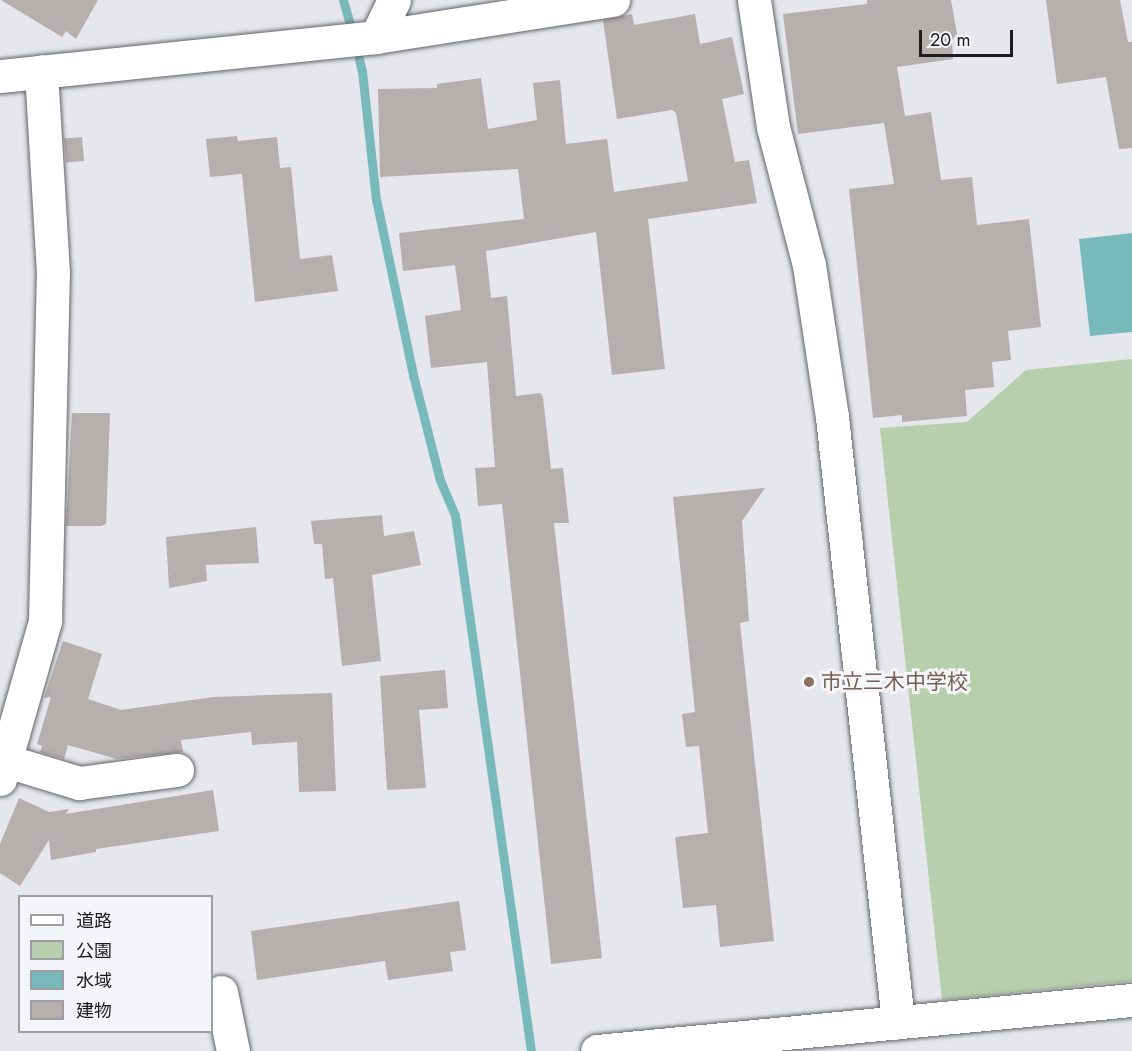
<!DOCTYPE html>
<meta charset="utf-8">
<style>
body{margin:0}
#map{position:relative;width:1132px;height:1051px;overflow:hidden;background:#e5e7ec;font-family:Jost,"Noto Sans JP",sans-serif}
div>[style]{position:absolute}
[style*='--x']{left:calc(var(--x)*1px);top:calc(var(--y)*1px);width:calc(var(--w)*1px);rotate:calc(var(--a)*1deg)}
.green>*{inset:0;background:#b6cfad}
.water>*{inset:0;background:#78babc}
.stream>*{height:9px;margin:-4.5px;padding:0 4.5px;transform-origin:4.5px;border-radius:4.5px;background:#78babc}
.building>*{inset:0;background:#b5afae;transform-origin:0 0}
.roads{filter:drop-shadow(0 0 2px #636569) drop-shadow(0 0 2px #636569)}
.minor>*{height:33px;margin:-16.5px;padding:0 16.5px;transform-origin:16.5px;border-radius:16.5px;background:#fff}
.dots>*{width:16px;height:16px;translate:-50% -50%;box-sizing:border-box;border:3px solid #f3f5f9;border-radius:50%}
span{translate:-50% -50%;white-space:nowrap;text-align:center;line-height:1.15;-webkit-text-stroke:6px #f3f5f9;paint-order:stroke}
.education-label{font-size:21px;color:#785e54}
.left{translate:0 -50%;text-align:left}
.legend{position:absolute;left:18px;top:895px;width:195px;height:138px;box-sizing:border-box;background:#f3f5f9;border:2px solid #9d9ea1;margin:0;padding:8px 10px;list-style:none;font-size:18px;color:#1b1c1d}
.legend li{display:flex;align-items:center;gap:12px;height:30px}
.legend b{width:30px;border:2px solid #9d9ea1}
.scale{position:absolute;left:919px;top:30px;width:94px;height:27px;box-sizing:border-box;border:3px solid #1b1c1d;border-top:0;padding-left:8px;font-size:18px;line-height:21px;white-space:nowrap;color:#1b1c1d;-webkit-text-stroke:4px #f3f5f9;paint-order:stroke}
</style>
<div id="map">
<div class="green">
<i style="clip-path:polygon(1132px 359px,1132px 981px,942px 1000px,880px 428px,967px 422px,1026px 370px)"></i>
</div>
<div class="water">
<i style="clip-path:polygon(1132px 233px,1132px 332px,1090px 336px,1079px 239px)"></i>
</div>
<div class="stream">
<i style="--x:343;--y:0;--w:33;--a:74"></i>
<i style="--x:356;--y:46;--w:26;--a:77"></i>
<i style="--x:362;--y:71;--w:129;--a:83.8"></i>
<i style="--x:376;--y:199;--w:180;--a:78.1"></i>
<i style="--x:413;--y:375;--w:108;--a:75.6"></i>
<i style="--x:440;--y:480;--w:38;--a:67"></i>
<i style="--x:455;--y:515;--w:541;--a:81.93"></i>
</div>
<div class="building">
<i style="clip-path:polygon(1px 0,98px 0,76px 39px,66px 31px,62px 37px)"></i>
<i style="clip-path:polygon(867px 0,951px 0,957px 34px,952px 40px,953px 59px,897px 67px,905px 116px,931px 112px,941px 180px,972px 177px,977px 225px,1029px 219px,1041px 327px,1008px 331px,1011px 360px,992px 362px,994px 387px,965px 390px,967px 416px,902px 422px,902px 415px,873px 418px,849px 189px,894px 184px,884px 123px,798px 134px,783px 14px,867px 4px)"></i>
<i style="clip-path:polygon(1046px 0,1120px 0,1128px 42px,1132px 42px,1132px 148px,1119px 149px,1106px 77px,1057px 84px)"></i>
<i style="clip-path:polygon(632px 14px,634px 25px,695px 14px,700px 44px,732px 37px,744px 94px,722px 99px,735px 162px,749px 160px,757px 203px,648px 219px,665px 369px,612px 375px,596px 232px,486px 251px,491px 298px,507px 296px,516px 396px,540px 393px,543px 397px,551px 469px,563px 468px,569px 523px,554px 523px,602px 958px,551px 964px,502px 504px,478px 506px,475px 468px,495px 467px,487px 362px,431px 368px,425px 316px,461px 310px,455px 265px,403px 271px,399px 233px,524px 219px,518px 169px,380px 177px,378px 89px,437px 88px,437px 84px,481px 78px,488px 129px,537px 120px,533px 83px,560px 80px,566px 144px,607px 139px,614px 192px,688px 181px,676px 113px,672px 110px,617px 119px,603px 20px)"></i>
<i style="clip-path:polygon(237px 136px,238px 141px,277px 137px,280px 168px,291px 167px,300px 259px,332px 255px,338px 291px,255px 302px,242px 174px,210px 177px,206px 139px)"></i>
<i style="left:82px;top:137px;width:24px;height:18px;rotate:85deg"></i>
<i style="clip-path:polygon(72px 413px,110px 413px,106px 524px,101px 526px,66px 526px)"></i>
<i style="clip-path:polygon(765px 488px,742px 521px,749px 621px,740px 623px,774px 941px,720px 947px,716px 905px,683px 908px,675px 837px,708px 833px,699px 746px,686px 747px,682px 714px,695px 712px,673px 497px)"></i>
<i style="clip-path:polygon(382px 515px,384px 536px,414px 531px,421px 565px,372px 575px,381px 661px,342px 666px,333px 578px,325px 579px,322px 544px,314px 544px,311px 521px)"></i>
<i style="clip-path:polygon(256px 527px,259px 563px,206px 565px,207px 581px,169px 588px,166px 537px)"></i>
<i style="clip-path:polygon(63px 641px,102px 654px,88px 699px,121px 710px,213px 697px,332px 693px,336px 791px,299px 792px,297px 742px,252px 745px,251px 732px,181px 740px,183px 752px,117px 759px,68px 745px,64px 759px,40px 752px,42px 746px,37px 744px,51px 697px,44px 698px)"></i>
<i style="clip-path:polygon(445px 670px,448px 708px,419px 710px,426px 788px,387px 790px,380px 676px)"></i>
<i style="clip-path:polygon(213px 790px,219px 831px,96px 849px,96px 852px,51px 860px,49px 840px,20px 886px,0 873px,0 844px,19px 798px,49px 812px,69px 809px,66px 814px)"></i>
<i style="clip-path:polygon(459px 901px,466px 950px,450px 952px,453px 971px,388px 980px,385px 961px,257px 980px,251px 931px)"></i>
</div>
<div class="roads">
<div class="minor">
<i style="--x:754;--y:0;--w:128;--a:81.5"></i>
<i style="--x:773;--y:127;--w:143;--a:75.4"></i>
<i style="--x:809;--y:265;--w:154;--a:81.4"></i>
<i style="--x:832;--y:417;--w:609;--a:83.77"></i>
<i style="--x:376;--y:37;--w:41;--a:-64.1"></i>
<i style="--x:0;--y:76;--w:378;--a:-5.9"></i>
<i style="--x:376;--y:37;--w:240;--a:-8.9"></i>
<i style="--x:0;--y:759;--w:83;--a:16.9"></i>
<i style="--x:79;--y:783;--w:99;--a:-7.6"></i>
<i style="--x:0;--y:779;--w:164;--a:-74.1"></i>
<i style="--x:45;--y:621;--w:348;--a:-88.7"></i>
<i style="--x:53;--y:273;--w:202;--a:-93.4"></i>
<i style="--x:221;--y:992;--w:60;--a:78.5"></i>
<i style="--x:597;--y:1051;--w:537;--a:-5.45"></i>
</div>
</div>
<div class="dots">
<i style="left:809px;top:682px;background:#8d6e63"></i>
</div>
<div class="education-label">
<span class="left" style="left:821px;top:682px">市立三木中学校</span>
</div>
<ul class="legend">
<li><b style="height:8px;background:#fff"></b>道路</li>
<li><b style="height:16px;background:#b6cfad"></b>公園</li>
<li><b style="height:16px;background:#78babc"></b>水域</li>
<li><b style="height:16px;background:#b5afae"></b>建物</li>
</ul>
<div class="scale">20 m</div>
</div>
